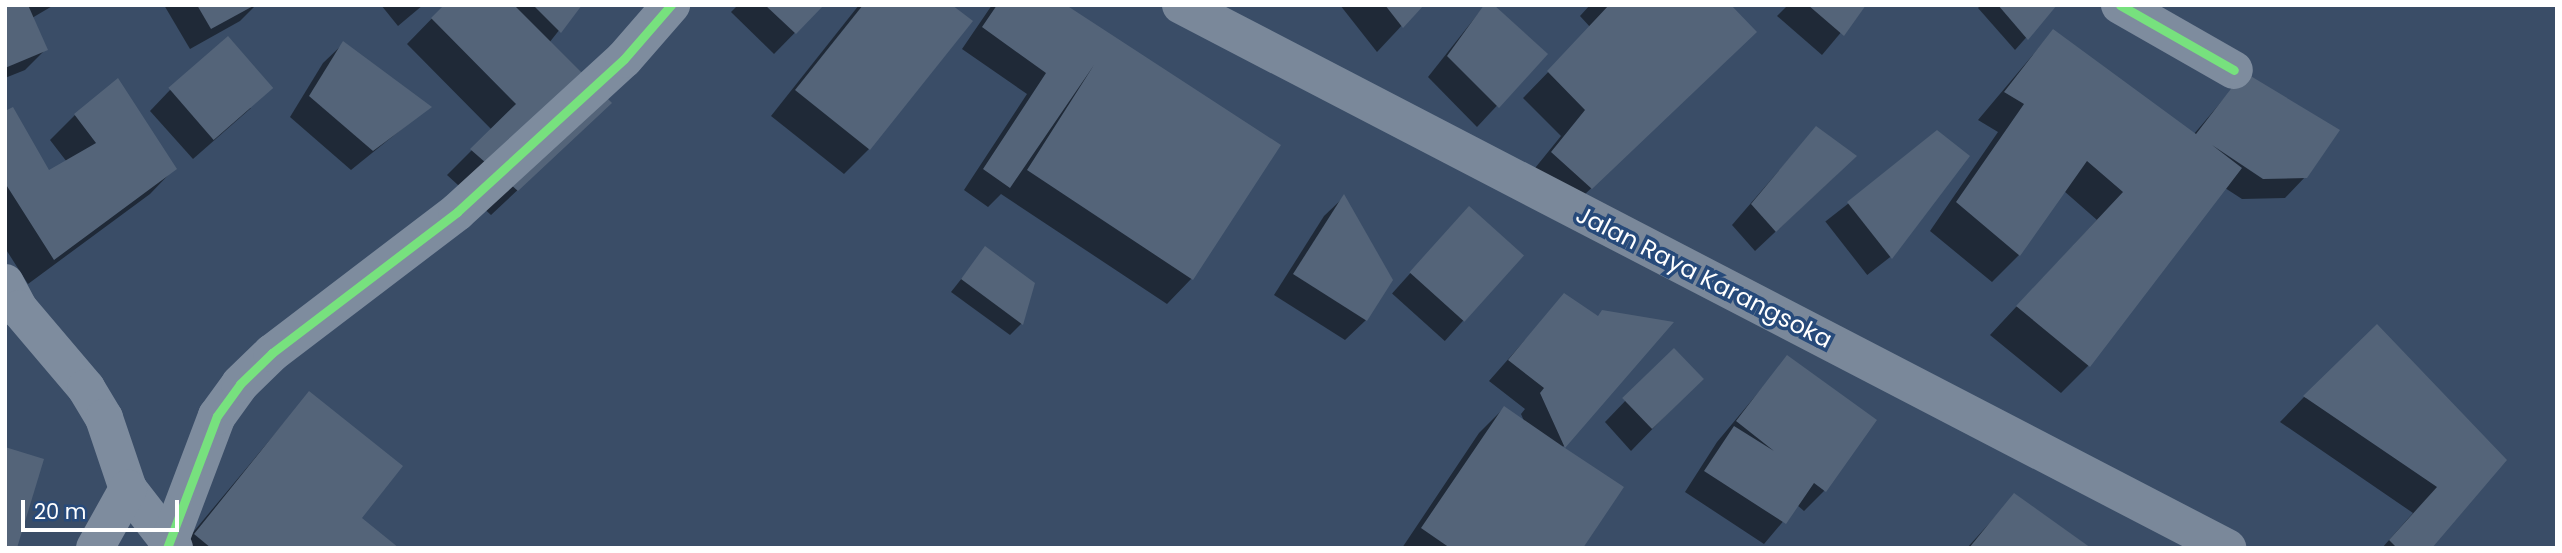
<!DOCTYPE html>
<style>
body{margin:0}
#map{position:relative;width:2562px;height:553px;overflow:hidden;background:#3a4d67;font-family:Poppins,sans-serif}
div>[style]{position:absolute}
[style*='--x']{left:calc(var(--x)*1px);top:calc(var(--y)*1px);width:calc(var(--w)*1px);rotate:calc(var(--a)*1deg)}
.shadow>*{inset:0;background:#0007;transform-origin:0 0}
.building>*{inset:0;background:#546479;transform-origin:0 0}
.minor>*{height:38px;margin:-19px;padding:0 19px;transform-origin:19px;border-radius:19px;background:#7e8c9e}
.secondary>*{height:38px;margin:-19px;padding:0 19px;transform-origin:19px;border-radius:19px;background:#7a889a}
.cycleway>*{height:9px;margin:-4.5px;padding:0 4.5px;transform-origin:4.5px;border-radius:4.5px;background:#77e17e}
span{translate:-50% -50%;white-space:nowrap;text-align:center;line-height:1.15;-webkit-text-stroke:7px #274a7a;paint-order:stroke}
.street-label{font-size:24px;color:#fff}
.frame{position:absolute;inset:0;border:7px solid #fff;pointer-events:none}
.scale{position:absolute;left:21px;top:500px;width:158px;height:32px;box-sizing:border-box;border:4px solid #fff;border-top:0;padding-left:9px;font-size:21px;line-height:24px;white-space:nowrap;color:#fff;-webkit-text-stroke:5px #274a7a;paint-order:stroke}
</style>
<div id="map">
<div class="shadow">
<i style="clip-path:polygon(54px 5px,32px 18px,46px 49px,25px 70px,5px 78px,5px 6px)"></i>
<i style="clip-path:polygon(164px 5px,256px 5px,240px 21px,190px 49px)"></i>
<i style="clip-path:polygon(381px 5px,423px 5px,398px 26px)"></i>
<i style="clip-path:polygon(445px 5px,579px 5px,549px 43px,584px 128px,491px 215px,447px 175px,492px 130px,407px 44px)"></i>
<i style="clip-path:polygon(738px 5px,822px 5px,774px 54px,731px 12px)"></i>
<i style="clip-path:polygon(859px 5px,950px 5px,869px 149px,844px 174px,771px 116px)"></i>
<i style="clip-path:polygon(992px 5px,1064px 5px,1278px 145px,1192px 278px,1167px 304px,1001px 194px,988px 207px,964px 190px,1027px 94px,962px 49px)"></i>
<i style="clip-path:polygon(1340px 5px,1421px 5px,1377px 52px)"></i>
<i style="clip-path:polygon(1485px 5px,1545px 54px,1477px 127px,1428px 77px)"></i>
<i style="clip-path:polygon(1590px 5px,1728px 5px,1730px 57px,1565px 213px,1527px 178px,1561px 136px,1523px 98px,1591px 28px,1580px 16px)"></i>
<i style="clip-path:polygon(1788px 5px,1864px 5px,1822px 55px,1777px 16px)"></i>
<i style="clip-path:polygon(1981px 5px,2055px 5px,2015px 50px,1978px 8px)"></i>
<i style="clip-path:polygon(2053px 31px,2194px 134px,2244px 75px,2306px 176px,2285px 198px,2242px 199px,2225px 188px,2088px 366px,2061px 393px,1990px 335px,2097px 220px,2064px 191px,2019px 255px,1992px 282px,1930px 231px,1998px 132px,1978px 120px)"></i>
<i style="clip-path:polygon(344px 43px,429px 107px,351px 170px,290px 117px,323px 63px)"></i>
<i style="clip-path:polygon(170px 90px,251px 108px,193px 159px,150px 111px)"></i>
<i style="clip-path:polygon(5px 113px,49px 173px,67px 162px,50px 140px,75px 115px,175px 168px,150px 194px,28px 284px,5px 248px)"></i>
<i style="clip-path:polygon(1816px 128px,1834px 177px,1755px 251px,1732px 225px)"></i>
<i style="clip-path:polygon(1344px 197px,1366px 320px,1345px 340px,1274px 295px,1324px 216px)"></i>
<i style="left:1849px;top:203px;width:68px;height:30px;rotate:52deg"></i>
<i style="left:1469px;top:208px;width:71px;height:115px;rotate:42deg"></i>
<i style="clip-path:polygon(985px 249px,1033px 283px,1021px 324px,1010px 335px,951px 292px)"></i>
<i style="clip-path:polygon(1564px 296px,1597px 318px,1671px 323px,1562px 448px,1581px 548px,1402px 548px,1479px 433px,1504px 408px,1524px 421px,1521px 414px,1525px 409px,1489px 381px)"></i>
<i style="clip-path:polygon(1787px 358px,1824px 491px,1804px 511px,1797px 505px,1764px 544px,1685px 492px,1717px 442px)"></i>
<i style="clip-path:polygon(1654px 371px,1701px 379px,1631px 451px,1605px 422px)"></i>
<i style="clip-path:polygon(309px 393px,359px 518px,396px 548px,180px 548px)"></i>
<i style="clip-path:polygon(2304px 397px,2505px 460px,2430px 548px,2382px 548px,2413px 513px,2280px 422px)"></i>
<i style="clip-path:polygon(2014px 496px,2088px 548px,1967px 548px)"></i>
</div>
<div class="building">
<i style="clip-path:polygon(5px 5px,28px 5px,48px 50px,5px 68px)"></i>
<i style="clip-path:polygon(197px 5px,255px 5px,211px 29px)"></i>
<i style="clip-path:polygon(444px 5px,514px 5px,612px 103px,518px 191px,470px 149px,516px 104px,431px 18px)"></i>
<i style="clip-path:polygon(533px 5px,582px 5px,561px 33px)"></i>
<i style="clip-path:polygon(765px 5px,824px 5px,796px 34px)"></i>
<i style="clip-path:polygon(863px 5px,952px 5px,973px 21px,870px 150px,795px 90px)"></i>
<i style="clip-path:polygon(997px 5px,1066px 5px,1281px 145px,1193px 280px,1027px 170px,1094px 65px,1010px 188px,983px 169px,1046px 73px,982px 27px)"></i>
<i style="clip-path:polygon(1385px 5px,1424px 5px,1403px 28px)"></i>
<i style="clip-path:polygon(1484px 5px,1494px 5px,1548px 54px,1499px 108px,1447px 56px)"></i>
<i style="clip-path:polygon(1609px 5px,1731px 5px,1757px 32px,1592px 189px,1551px 152px,1585px 110px,1547px 71px)"></i>
<i style="clip-path:polygon(1808px 5px,1866px 5px,1844px 36px)"></i>
<i style="clip-path:polygon(1998px 5px,2057px 5px,2028px 40px)"></i>
<i style="clip-path:polygon(2053px 29px,2196px 134px,2244px 72px,2340px 130px,2307px 178px,2263px 179px,2212px 145px,2242px 168px,2090px 367px,2016px 306px,2123px 192px,2087px 161px,2020px 256px,1956px 202px,2024px 104px,2004px 92px)"></i>
<i style="left:228px;top:36px;width:69px;height:79px;rotate:49deg"></i>
<i style="clip-path:polygon(343px 41px,432px 107px,373px 151px,309px 96px)"></i>
<i style="clip-path:polygon(118px 78px,177px 169px,54px 260px,5px 183px,5px 111px,13px 107px,49px 170px,96px 143px,74px 114px)"></i>
<i style="clip-path:polygon(1816px 126px,1857px 156px,1776px 232px,1751px 204px)"></i>
<i style="clip-path:polygon(1937px 130px,1970px 156px,1892px 259px,1847px 202px)"></i>
<i style="clip-path:polygon(1344px 194px,1393px 280px,1367px 321px,1293px 274px)"></i>
<i style="left:1469px;top:206px;width:74px;height:89px;rotate:42deg"></i>
<i style="clip-path:polygon(985px 246px,1035px 283px,1023px 325px,961px 279px)"></i>
<i style="clip-path:polygon(1564px 293px,1598px 316px,1602px 310px,1674px 322px,1565px 448px,1624px 487px,1583px 548px,1450px 548px,1421px 528px,1504px 406px,1565px 448px,1540px 393px,1544px 388px,1508px 360px)"></i>
<i style="clip-path:polygon(2377px 324px,2507px 460px,2432px 548px,2397px 548px,2389px 540px,2437px 487px,2303px 396px)"></i>
<i style="left:1674px;top:348px;width:43px;height:72px;rotate:46deg"></i>
<i style="clip-path:polygon(1787px 355px,1877px 420px,1826px 492px,1814px 483px,1786px 524px,1704px 471px,1734px 426px,1774px 451px,1736px 421px)"></i>
<i style="clip-path:polygon(309px 391px,403px 466px,362px 518px,399px 548px,211px 548px,194px 534px)"></i>
<i style="clip-path:polygon(5px 447px,44px 459px,17px 548px,5px 547px)"></i>
<i style="clip-path:polygon(2014px 493px,2091px 548px,1969px 548px)"></i>
</div>
<div class="minor">
<i style="--x:2120;--y:5;--w:131;--a:29.7"></i>
<i style="--x:5;--y:283;--w:30;--a:62"></i>
<i style="--x:19;--y:309;--w:104;--a:49.7"></i>
<i style="--x:86;--y:388;--w:35;--a:59"></i>
<i style="--x:104;--y:418;--w:75;--a:71.3"></i>
<i style="--x:128;--y:489;--w:75;--a:52.1"></i>
<i style="--x:95;--y:548;--w:68;--a:-60.8"></i>
<i style="--x:167;--y:548;--w:141;--a:-69.3"></i>
<i style="--x:217;--y:416;--w:39;--a:-54"></i>
<i style="--x:240;--y:384;--w:45;--a:-44.1"></i>
<i style="--x:272;--y:353;--w:233;--a:-37.3"></i>
<i style="--x:457;--y:212;--w:226;--a:-42.5"></i>
<i style="--x:624;--y:59;--w:72;--a:-49"></i>
</div>
<div class="secondary">
<i style="--x:1181;--y:5;--w:1179;--a:27.43"></i>
</div>
<div class="cycleway">
<i style="--x:2120;--y:5;--w:131;--a:29.7"></i>
<i style="--x:167;--y:548;--w:141;--a:-69.3"></i>
<i style="--x:217;--y:416;--w:39;--a:-54"></i>
<i style="--x:240;--y:384;--w:45;--a:-44.1"></i>
<i style="--x:272;--y:353;--w:233;--a:-37.3"></i>
<i style="--x:457;--y:212;--w:226;--a:-42.5"></i>
<i style="--x:624;--y:59;--w:72;--a:-49"></i>
</div>
<div class="street-label">
<span style="left:1704px;top:277px;rotate:27deg">Jalan Raya Karangsoka</span>
</div>
<div class="frame"></div>
<div class="scale">20 m</div>
</div>
